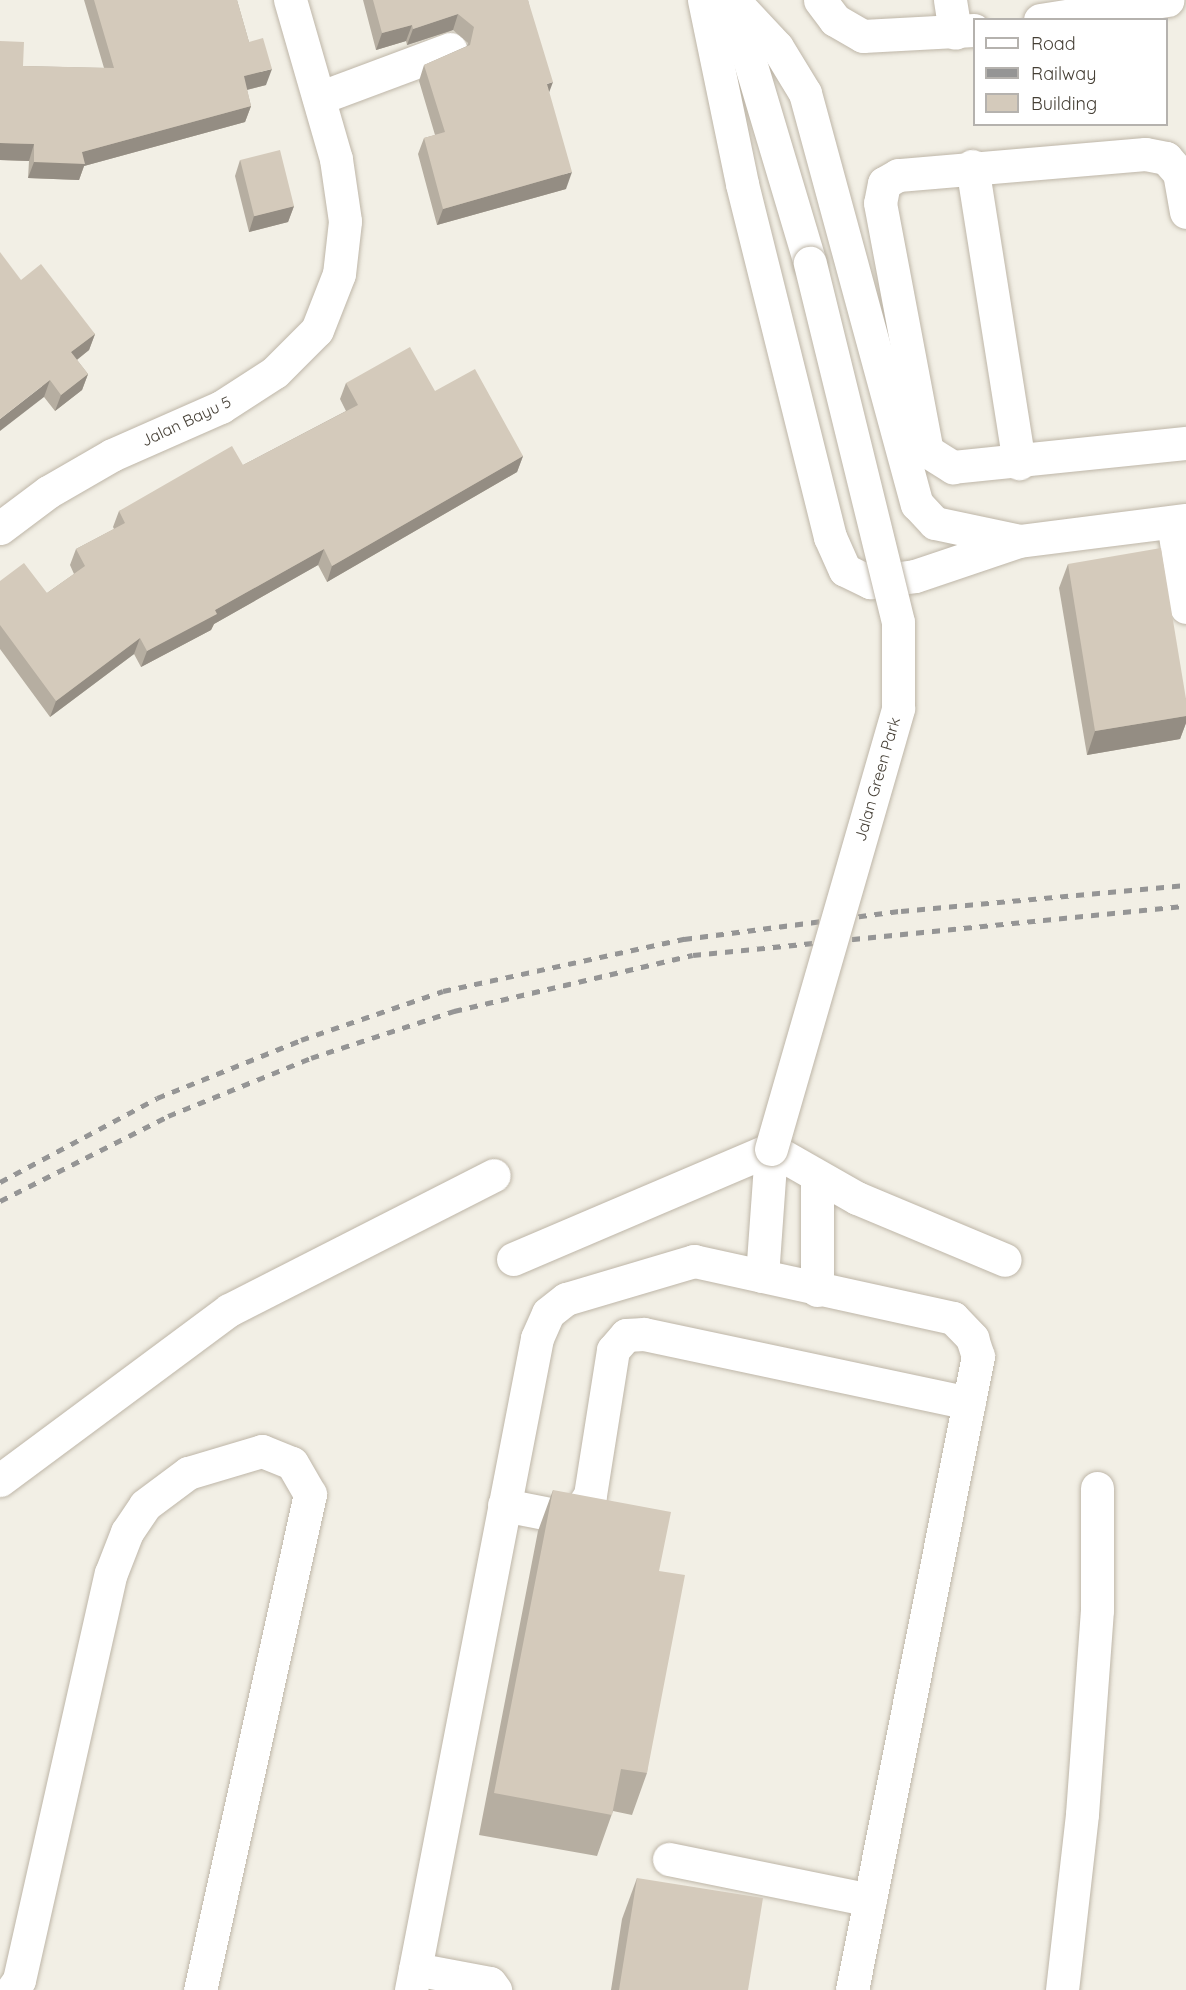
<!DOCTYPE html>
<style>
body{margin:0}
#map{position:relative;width:1186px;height:1990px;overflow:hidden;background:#f2efe5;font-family:Quicksand,sans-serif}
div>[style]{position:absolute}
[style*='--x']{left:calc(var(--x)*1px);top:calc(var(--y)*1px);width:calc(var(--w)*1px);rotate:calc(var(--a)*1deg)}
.roads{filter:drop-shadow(0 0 2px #beb6a8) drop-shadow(0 0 2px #beb6a8)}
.minor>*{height:33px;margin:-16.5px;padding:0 16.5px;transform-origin:16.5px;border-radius:16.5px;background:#fff}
.rail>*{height:4.5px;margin-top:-2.25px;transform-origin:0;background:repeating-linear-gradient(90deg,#959595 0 8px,transparent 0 16px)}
.bridges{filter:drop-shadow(0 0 2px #beb6a8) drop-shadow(0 0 2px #beb6a8)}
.minor-bridge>*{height:33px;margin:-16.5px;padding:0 16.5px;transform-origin:16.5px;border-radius:16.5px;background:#fff}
.wall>*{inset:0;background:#b6aea1}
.shaded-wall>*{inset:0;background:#948d83}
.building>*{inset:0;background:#d4cabb;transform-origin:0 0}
span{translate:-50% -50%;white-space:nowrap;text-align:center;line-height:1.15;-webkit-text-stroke:4.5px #fff;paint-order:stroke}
.street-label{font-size:16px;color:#453f35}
.legend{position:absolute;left:973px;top:18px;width:195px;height:108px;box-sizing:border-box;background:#fff;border:2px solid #b5b2ae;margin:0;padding:8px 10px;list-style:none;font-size:18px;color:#453f35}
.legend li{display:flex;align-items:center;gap:12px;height:30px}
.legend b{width:30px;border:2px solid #b5b2ae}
</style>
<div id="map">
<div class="roads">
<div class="minor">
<i style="--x:704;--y:0;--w:188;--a:78.3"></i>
<i style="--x:742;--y:184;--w:364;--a:76"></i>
<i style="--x:830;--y:537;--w:36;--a:66"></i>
<i style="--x:845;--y:570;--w:28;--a:26"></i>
<i style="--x:870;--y:582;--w:45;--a:-7.6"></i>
<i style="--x:915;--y:576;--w:110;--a:-18.6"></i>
<i style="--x:1019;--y:541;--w:168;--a:-7.2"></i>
<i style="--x:733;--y:0;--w:64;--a:46.9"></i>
<i style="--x:777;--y:47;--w:54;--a:58.7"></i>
<i style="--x:805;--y:93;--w:426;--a:74.8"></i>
<i style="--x:917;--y:504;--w:26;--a:47"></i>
<i style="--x:935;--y:523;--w:82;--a:12"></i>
<i style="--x:820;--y:0;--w:25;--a:53"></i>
<i style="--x:835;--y:20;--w:32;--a:30"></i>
<i style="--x:863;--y:36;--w:111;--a:-3.1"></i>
<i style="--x:950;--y:0;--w:33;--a:81"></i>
<i style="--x:733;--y:5;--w:269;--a:73.4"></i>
<i style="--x:1040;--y:20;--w:129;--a:-8.9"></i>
<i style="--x:319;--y:98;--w:140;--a:-20.5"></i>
<i style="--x:972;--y:166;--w:301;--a:81"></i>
<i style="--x:1186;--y:212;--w:40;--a:-100"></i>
<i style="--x:1179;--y:173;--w:20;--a:-131"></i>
<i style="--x:1166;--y:158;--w:21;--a:-169"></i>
<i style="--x:1145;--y:154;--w:248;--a:175.1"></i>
<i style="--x:898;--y:175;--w:16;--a:150"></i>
<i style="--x:884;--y:183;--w:20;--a:101"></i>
<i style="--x:880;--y:203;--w:252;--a:79.3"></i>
<i style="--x:927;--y:451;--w:31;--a:32"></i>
<i style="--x:953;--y:467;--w:234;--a:-5.9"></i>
<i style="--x:1173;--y:522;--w:86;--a:81.3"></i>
<i style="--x:0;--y:528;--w:60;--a:-36.9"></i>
<i style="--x:48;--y:492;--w:74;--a:-30"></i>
<i style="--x:112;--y:455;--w:119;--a:-23.8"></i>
<i style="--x:221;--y:407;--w:64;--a:-32.9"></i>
<i style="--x:275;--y:372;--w:59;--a:-45"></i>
<i style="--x:317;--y:330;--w:60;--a:-68.6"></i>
<i style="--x:339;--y:274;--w:53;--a:-83.5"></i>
<i style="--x:345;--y:221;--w:63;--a:-98.3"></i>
<i style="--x:336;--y:159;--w:166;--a:-106.1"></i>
<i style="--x:771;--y:1149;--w:99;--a:29.7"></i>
<i style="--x:857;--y:1198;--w:160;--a:22.7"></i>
<i style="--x:817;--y:1177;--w:113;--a:90"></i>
<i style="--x:513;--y:1259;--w:280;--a:-23.1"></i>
<i style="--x:762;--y:1276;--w:127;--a:-85.9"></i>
<i style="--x:0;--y:1480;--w:285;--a:-36.6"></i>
<i style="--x:229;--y:1310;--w:297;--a:-27"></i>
<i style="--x:504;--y:1505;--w:62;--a:11.1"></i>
<i style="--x:565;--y:1517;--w:15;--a:-23"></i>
<i style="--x:579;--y:1511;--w:19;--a:-55"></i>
<i style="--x:590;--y:1495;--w:147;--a:-81"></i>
<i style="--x:613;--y:1350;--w:20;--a:-49"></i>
<i style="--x:626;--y:1335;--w:18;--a:-3"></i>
<i style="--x:644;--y:1334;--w:332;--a:12"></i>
<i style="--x:669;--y:1859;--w:205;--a:11.5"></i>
<i style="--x:415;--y:1969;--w:76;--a:10.6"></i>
<i style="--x:490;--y:1983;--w:9;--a:54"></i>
<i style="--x:12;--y:1990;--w:12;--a:-55"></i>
<i style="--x:19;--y:1980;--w:417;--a:-77.3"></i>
<i style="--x:111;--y:1573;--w:44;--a:-68.7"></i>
<i style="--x:127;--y:1532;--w:32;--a:-56"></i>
<i style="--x:145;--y:1505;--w:54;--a:-36.7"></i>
<i style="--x:188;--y:1473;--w:77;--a:-16.6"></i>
<i style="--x:262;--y:1451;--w:32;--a:22"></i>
<i style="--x:292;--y:1463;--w:36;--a:60"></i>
<i style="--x:310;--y:1494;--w:508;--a:102.5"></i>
<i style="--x:411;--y:1990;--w:664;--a:-79.06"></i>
<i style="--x:537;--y:1338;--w:27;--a:-66"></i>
<i style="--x:548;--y:1313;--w:23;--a:-38"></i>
<i style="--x:566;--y:1299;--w:134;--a:-16.5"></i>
<i style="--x:694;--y:1261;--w:265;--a:12.4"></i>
<i style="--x:953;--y:1318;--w:28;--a:46"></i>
<i style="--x:972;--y:1338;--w:19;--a:72"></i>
<i style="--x:978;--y:1356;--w:646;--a:101.24"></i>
<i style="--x:1062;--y:1990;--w:177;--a:-83.5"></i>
<i style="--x:1082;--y:1814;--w:205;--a:-85.8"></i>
<i style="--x:1097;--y:1610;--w:122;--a:-90"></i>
</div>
</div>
<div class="rail">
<i style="--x:0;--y:1182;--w:178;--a:-28.1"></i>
<i style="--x:157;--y:1098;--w:155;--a:-21.9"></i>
<i style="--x:301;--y:1040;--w:150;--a:-19"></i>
<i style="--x:443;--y:991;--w:247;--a:-12.2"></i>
<i style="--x:684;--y:939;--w:219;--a:-7.4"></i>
<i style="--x:901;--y:911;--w:286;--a:-5.2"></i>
<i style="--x:0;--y:1201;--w:188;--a:-26.8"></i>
<i style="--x:168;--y:1116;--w:154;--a:-22.1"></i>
<i style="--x:311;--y:1058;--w:151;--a:-18.2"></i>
<i style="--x:454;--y:1011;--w:245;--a:-13.2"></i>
<i style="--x:693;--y:955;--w:495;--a:-5.7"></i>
</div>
<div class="bridges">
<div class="minor-bridge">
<i style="--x:771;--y:1149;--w:459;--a:-73.9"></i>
<i style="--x:898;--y:708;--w:86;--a:-90"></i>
<i style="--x:898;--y:622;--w:370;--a:-103.8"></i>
</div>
</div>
<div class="wall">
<i style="clip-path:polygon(84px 0,237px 0,249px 42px,266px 85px,247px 90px,251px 106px,245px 122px,84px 166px,79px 180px,28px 178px,29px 161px,0 160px,0 41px,23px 66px,104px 68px)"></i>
<i style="clip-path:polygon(363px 0,528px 0,549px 93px,566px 189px,437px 225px,418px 154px,424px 138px,435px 135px,419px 81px,424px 65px,467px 46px,468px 43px,453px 30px,407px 45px,406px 41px,376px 50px)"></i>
<i style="clip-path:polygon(240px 160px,294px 206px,288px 222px,249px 232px,235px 176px)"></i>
<i style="clip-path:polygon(21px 280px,95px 334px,89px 350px,77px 360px,88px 374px,82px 390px,55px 411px,44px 397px)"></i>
<i style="clip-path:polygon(346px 383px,435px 391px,523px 456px,517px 472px,327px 582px,318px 565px,214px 624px,211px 630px,141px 667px,134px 654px,50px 717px,0 649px,0 581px,47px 593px,74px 574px,70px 565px,76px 549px,114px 529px,113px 527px,119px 511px,243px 465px,346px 411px,340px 399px)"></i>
<i style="clip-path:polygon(1068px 564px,1186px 699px,1186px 723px,1180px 739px,1087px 755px,1059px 588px)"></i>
<i style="clip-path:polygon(553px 1490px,659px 1571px,647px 1773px,632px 1815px,613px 1811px,597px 1856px,479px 1835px,538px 1531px)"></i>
<i style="clip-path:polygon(637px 1878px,748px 1990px,611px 1990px,622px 1919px)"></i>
</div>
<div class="shaded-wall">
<i style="clip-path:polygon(458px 14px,453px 30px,407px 45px,413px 29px)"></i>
<i style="clip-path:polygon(412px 25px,406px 41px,376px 50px,382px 33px)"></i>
<i style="clip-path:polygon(272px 69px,266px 85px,238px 92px,244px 76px)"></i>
<i style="clip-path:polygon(553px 82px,547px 98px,547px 84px)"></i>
<i style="clip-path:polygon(251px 106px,245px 122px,84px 166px,79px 180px,28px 178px,34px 162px,82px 152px)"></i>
<i style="clip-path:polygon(0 143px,34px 144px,29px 161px,0 160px)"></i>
<i style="clip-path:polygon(572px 172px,566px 189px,437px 225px,443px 209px)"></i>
<i style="clip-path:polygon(294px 206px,288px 222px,249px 232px,254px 216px)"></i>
<i style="clip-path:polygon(95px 334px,89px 350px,65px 369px,71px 352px)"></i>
<i style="clip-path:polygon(88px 374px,82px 390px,55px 411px,61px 395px)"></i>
<i style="clip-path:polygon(50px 380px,44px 397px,0 431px,0 419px)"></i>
<i style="clip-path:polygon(523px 456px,517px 472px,327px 582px,332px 566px)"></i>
<i style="clip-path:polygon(324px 549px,318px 565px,214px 624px,211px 630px,141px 667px,147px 651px,215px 610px)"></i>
<i style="clip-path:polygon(140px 638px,134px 654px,50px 717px,56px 701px)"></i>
<i style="clip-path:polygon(1186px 716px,1186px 723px,1180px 739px,1087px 755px,1095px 731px)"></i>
</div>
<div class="building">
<i style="clip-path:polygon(94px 0,237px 0,249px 42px,263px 38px,272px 69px,244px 76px,251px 106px,82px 152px,85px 164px,34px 162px,34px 144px,0 143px,0 41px,24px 42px,23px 66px,114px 68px)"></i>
<i style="clip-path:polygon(373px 0,528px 0,553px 82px,547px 84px,572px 172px,443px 209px,424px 138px,445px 132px,424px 65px,470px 45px,474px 27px,458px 14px,413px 29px,412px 25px,382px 33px)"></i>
<i style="left:280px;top:150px;width:58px;height:41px;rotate:76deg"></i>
<i style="clip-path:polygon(0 252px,21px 280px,41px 264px,95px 334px,71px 352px,88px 374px,61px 395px,50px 380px,0 419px)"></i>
<i style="clip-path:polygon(410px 347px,435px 391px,475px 369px,523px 456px,332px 566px,324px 549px,215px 610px,217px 614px,147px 651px,140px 638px,56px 701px,0 625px,0 581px,24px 563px,47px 593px,85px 566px,76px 549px,125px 523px,119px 511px,232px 446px,243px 465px,358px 405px,346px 383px)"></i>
<i style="clip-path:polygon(1161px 548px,1186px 699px,1186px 716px,1095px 731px,1068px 564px)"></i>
<i style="clip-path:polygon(553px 1490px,671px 1512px,659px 1571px,685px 1575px,647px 1773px,621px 1769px,612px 1815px,494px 1793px)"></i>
<i style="clip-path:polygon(637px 1878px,763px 1898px,748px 1990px,619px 1990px)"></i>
</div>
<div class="street-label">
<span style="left:186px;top:421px;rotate:-25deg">Jalan Bayu 5</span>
<span style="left:877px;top:779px;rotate:-74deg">Jalan Green Park</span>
</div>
<ul class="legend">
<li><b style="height:8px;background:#fff"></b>Road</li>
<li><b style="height:8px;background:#959595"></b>Railway</li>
<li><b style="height:16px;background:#d4cabb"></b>Building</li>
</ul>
</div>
